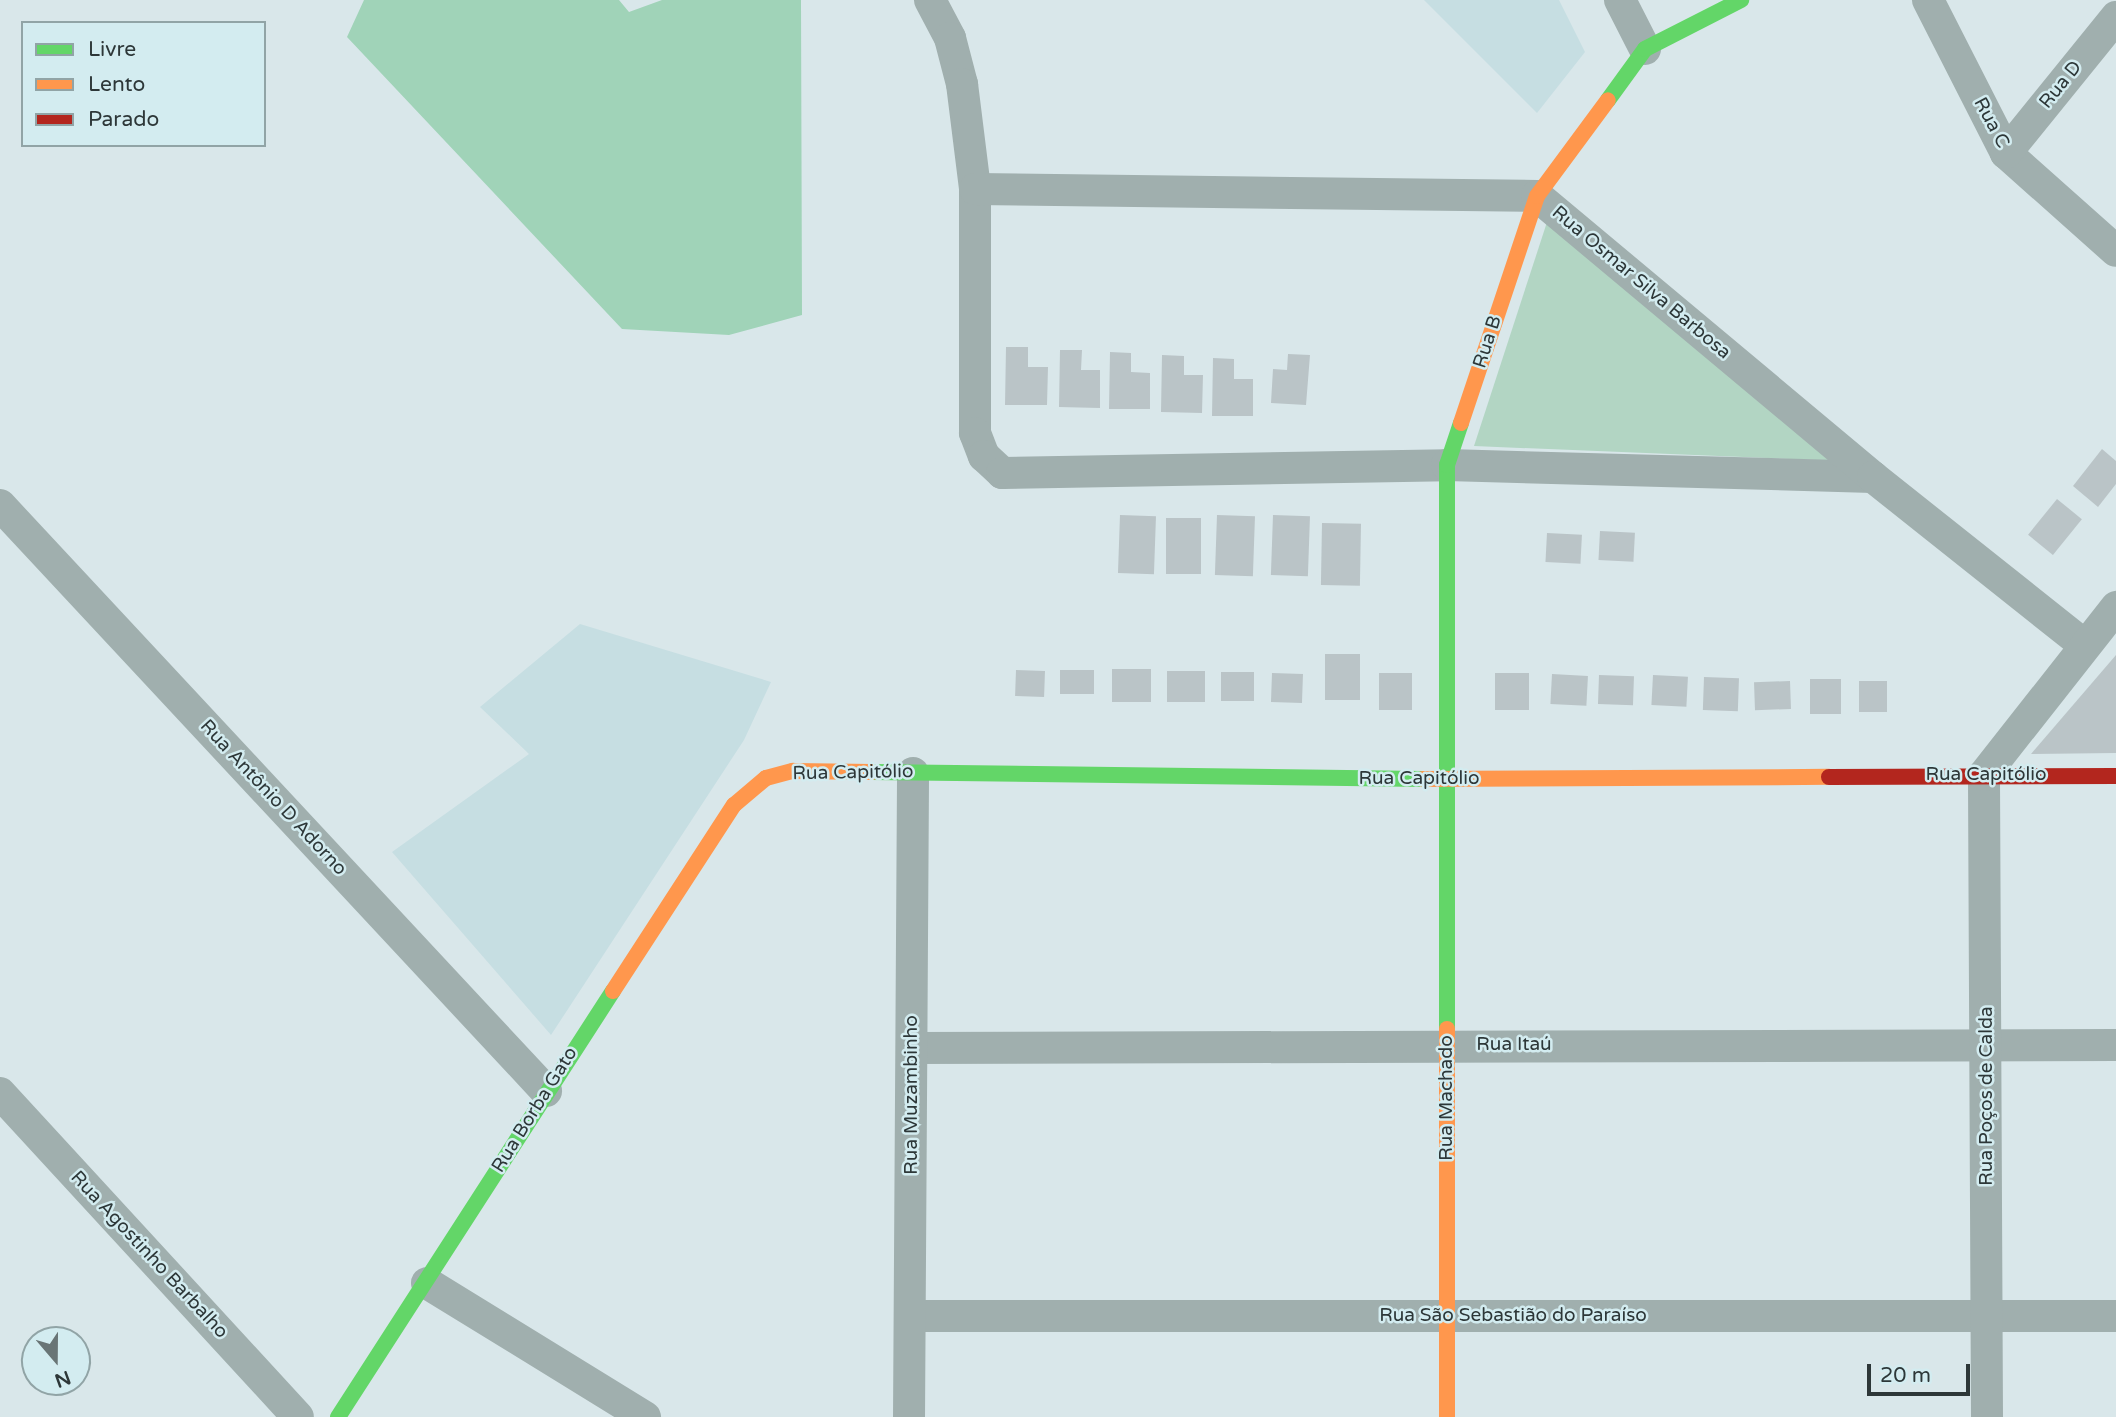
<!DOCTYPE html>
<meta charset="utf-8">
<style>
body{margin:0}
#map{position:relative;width:2116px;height:1417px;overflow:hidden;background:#d9e7ea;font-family:"Varela Round",sans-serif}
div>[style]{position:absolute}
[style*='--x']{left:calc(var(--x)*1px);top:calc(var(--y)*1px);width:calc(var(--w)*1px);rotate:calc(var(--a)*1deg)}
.built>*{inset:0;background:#c6dee2}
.green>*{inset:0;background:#b2d5c3}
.forest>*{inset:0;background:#a0d3b8}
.building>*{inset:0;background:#bac4c7;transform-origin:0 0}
.street>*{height:32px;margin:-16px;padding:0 16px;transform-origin:16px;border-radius:16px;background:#a0afae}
.fast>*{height:16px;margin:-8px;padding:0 8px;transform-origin:8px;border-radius:8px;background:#63d668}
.slow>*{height:16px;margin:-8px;padding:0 8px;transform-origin:8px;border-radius:8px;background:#ff974d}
.jam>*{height:16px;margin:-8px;padding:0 8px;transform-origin:8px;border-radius:8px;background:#b3261e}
span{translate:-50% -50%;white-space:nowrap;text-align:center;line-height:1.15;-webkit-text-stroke:5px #d3ecf0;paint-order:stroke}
.street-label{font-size:19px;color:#2d3738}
.legend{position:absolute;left:21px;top:21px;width:245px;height:126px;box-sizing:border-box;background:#d3ecf0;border:2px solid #91a4a6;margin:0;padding:9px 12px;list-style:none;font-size:21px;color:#2d3738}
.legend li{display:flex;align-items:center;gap:14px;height:35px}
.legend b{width:35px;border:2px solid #91a4a6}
.north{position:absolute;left:21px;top:1326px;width:70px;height:70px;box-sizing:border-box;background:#d3ecf0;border:2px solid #91a4a6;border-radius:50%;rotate:160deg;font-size:19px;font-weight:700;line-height:28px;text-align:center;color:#2d3738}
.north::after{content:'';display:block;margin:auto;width:24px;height:32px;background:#697576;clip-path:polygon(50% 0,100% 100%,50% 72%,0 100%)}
.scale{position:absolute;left:1867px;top:1364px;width:103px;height:32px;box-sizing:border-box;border:4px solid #2d3738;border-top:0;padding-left:9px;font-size:21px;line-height:24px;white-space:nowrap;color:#2d3738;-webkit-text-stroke:5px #d3ecf0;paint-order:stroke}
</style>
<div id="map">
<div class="built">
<i style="clip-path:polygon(1424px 0,1559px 0,1585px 52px,1537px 113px)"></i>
<i style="clip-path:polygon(580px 624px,771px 682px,744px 740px,551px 1035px,392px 852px,529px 754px,480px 707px)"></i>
</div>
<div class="green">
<i style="clip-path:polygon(1548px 219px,1841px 461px,1474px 446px)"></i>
</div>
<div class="forest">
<i style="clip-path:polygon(364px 0,619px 0,629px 12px,662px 0,801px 0,802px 315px,729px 335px,622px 329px,347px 37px)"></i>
</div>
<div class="building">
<i style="clip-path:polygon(1006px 347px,1028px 347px,1028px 367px,1048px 367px,1047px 405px,1005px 405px)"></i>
<i style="clip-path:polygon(1060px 350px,1082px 350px,1081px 370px,1100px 370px,1100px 408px,1059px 407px)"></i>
<i style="clip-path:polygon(1110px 352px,1131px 353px,1131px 372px,1150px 373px,1150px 409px,1109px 409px)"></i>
<i style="clip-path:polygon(1288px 354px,1310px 355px,1306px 405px,1271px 403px,1273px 369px,1287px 370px)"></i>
<i style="clip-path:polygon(1162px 355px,1184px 356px,1184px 375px,1203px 375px,1202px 413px,1161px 412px)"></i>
<i style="clip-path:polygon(1213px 358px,1234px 359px,1234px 379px,1253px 379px,1253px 416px,1212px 416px)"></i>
<i style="clip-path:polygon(2102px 449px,2116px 461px,2116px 484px,2098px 507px,2073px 486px)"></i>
<i style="left:2057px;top:499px;width:32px;height:46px;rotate:39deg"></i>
<i style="left:1120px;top:515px;width:36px;height:58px;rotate:2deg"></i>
<i style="left:1217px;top:515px;width:38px;height:60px;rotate:2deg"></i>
<i style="left:1273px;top:515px;width:37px;height:60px;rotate:2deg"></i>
<i style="left:1166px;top:518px;width:35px;height:56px"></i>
<i style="left:1322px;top:523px;width:39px;height:62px;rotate:1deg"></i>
<i style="left:1600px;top:531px;width:35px;height:29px;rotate:3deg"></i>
<i style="left:1547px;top:533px;width:35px;height:29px;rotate:3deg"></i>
<i style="left:1325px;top:654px;width:35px;height:46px"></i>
<i style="clip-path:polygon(2116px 655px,2116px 753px,2031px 754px)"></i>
<i style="left:1112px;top:669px;width:39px;height:33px"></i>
<i style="left:1016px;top:670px;width:29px;height:26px;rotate:2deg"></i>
<i style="left:1060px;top:670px;width:34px;height:24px"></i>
<i style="left:1167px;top:671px;width:38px;height:31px"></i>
<i style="left:1221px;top:672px;width:33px;height:29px"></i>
<i style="left:1272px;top:673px;width:31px;height:29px;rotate:2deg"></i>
<i style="left:1412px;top:673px;width:37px;height:33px;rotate:90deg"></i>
<i style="left:1495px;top:673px;width:34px;height:37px"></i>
<i style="left:1552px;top:674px;width:36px;height:30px;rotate:3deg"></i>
<i style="left:1599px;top:675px;width:35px;height:29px;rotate:2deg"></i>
<i style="left:1653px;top:675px;width:35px;height:30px;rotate:3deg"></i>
<i style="left:1704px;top:677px;width:35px;height:33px;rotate:2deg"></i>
<i style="left:1841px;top:679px;width:35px;height:31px;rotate:90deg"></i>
<i style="left:1790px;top:681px;width:28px;height:36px;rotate:88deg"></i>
<i style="left:1859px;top:681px;width:28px;height:31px"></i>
</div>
<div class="street">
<i style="--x:930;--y:0;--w:43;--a:62.2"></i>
<i style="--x:950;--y:38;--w:48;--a:75.4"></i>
<i style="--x:962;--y:84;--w:106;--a:82.9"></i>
<i style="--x:975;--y:189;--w:244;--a:90"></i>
<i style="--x:975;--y:433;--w:25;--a:69"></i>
<i style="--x:984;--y:456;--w:25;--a:43"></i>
<i style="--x:1002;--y:473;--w:445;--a:-1"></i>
<i style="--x:1447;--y:465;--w:426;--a:1.6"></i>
<i style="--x:1620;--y:0;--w:55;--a:63"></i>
<i style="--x:1928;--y:0;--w:172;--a:63"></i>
<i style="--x:2006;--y:153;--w:147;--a:41.7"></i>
<i style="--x:2006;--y:153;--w:175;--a:-51"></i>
<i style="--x:975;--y:189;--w:562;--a:0.71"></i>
<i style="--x:1537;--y:196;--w:438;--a:39.9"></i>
<i style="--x:1873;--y:477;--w:270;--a:38.5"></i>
<i style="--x:0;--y:505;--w:801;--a:47.02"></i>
<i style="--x:912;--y:1048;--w:1204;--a:-0.14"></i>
<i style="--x:0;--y:1093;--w:440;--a:47.4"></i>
<i style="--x:427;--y:1283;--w:256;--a:31.6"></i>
<i style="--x:910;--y:1316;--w:1206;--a:0"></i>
<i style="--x:909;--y:1417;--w:644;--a:-89.64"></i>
<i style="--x:1987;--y:1417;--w:642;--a:-90.27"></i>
<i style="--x:1984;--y:775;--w:214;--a:-51.8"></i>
</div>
<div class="fast">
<i style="--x:1608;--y:100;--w:63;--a:-54"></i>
<i style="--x:1645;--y:49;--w:108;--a:-27"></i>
<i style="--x:872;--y:772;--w:551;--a:0.73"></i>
<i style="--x:1447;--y:1029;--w:564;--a:-90"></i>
<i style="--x:1447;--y:465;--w:44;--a:-71.6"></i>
<i style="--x:338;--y:1417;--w:507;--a:-57.16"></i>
</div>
<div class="slow">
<i style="--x:1461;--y:423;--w:239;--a:-71.5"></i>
<i style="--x:1537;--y:196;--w:119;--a:-53.5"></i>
<i style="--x:1423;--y:779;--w:406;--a:-0.3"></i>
<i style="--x:613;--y:991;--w:222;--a:-57"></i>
<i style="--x:734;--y:805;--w:42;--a:-40.2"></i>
<i style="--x:766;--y:778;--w:28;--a:-15"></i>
<i style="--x:793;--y:771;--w:79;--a:0.7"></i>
<i style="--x:1447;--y:1029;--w:388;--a:90"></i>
</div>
<div class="jam">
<i style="--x:1829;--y:777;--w:287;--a:-0.2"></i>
</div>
<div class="street-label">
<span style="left:2061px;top:85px;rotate:-51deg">Rua D</span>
<span style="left:1991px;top:123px;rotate:62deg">Rua C</span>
<span style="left:1641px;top:283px;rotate:40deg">Rua Osmar Silva Barbosa</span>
<span style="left:1488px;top:342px;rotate:-72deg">Rua B</span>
<span style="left:853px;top:773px;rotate:-1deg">Rua Capitólio</span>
<span style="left:1986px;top:775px">Rua Capitólio</span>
<span style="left:1419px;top:779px">Rua Capitólio</span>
<span style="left:273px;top:798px;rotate:47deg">Rua Antônio D Adorno</span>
<span style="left:1514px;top:1045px">Rua Itaú</span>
<span style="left:912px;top:1095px;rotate:-90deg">Rua Muzambinho</span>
<span style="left:1987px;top:1096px;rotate:-90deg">Rua Poços de Calda</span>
<span style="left:1447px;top:1098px;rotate:-90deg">Rua Machado</span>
<span style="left:535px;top:1110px;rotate:-58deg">Rua Borba Gato</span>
<span style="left:149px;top:1255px;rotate:47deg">Rua Agostinho Barbalho</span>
<span style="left:1513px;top:1316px">Rua São Sebastião do Paraíso</span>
</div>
<ul class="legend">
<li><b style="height:9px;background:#63d668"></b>Livre</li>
<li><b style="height:9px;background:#ff974d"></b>Lento</li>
<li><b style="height:9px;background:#b3261e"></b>Parado</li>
</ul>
<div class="north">N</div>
<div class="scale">20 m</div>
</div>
